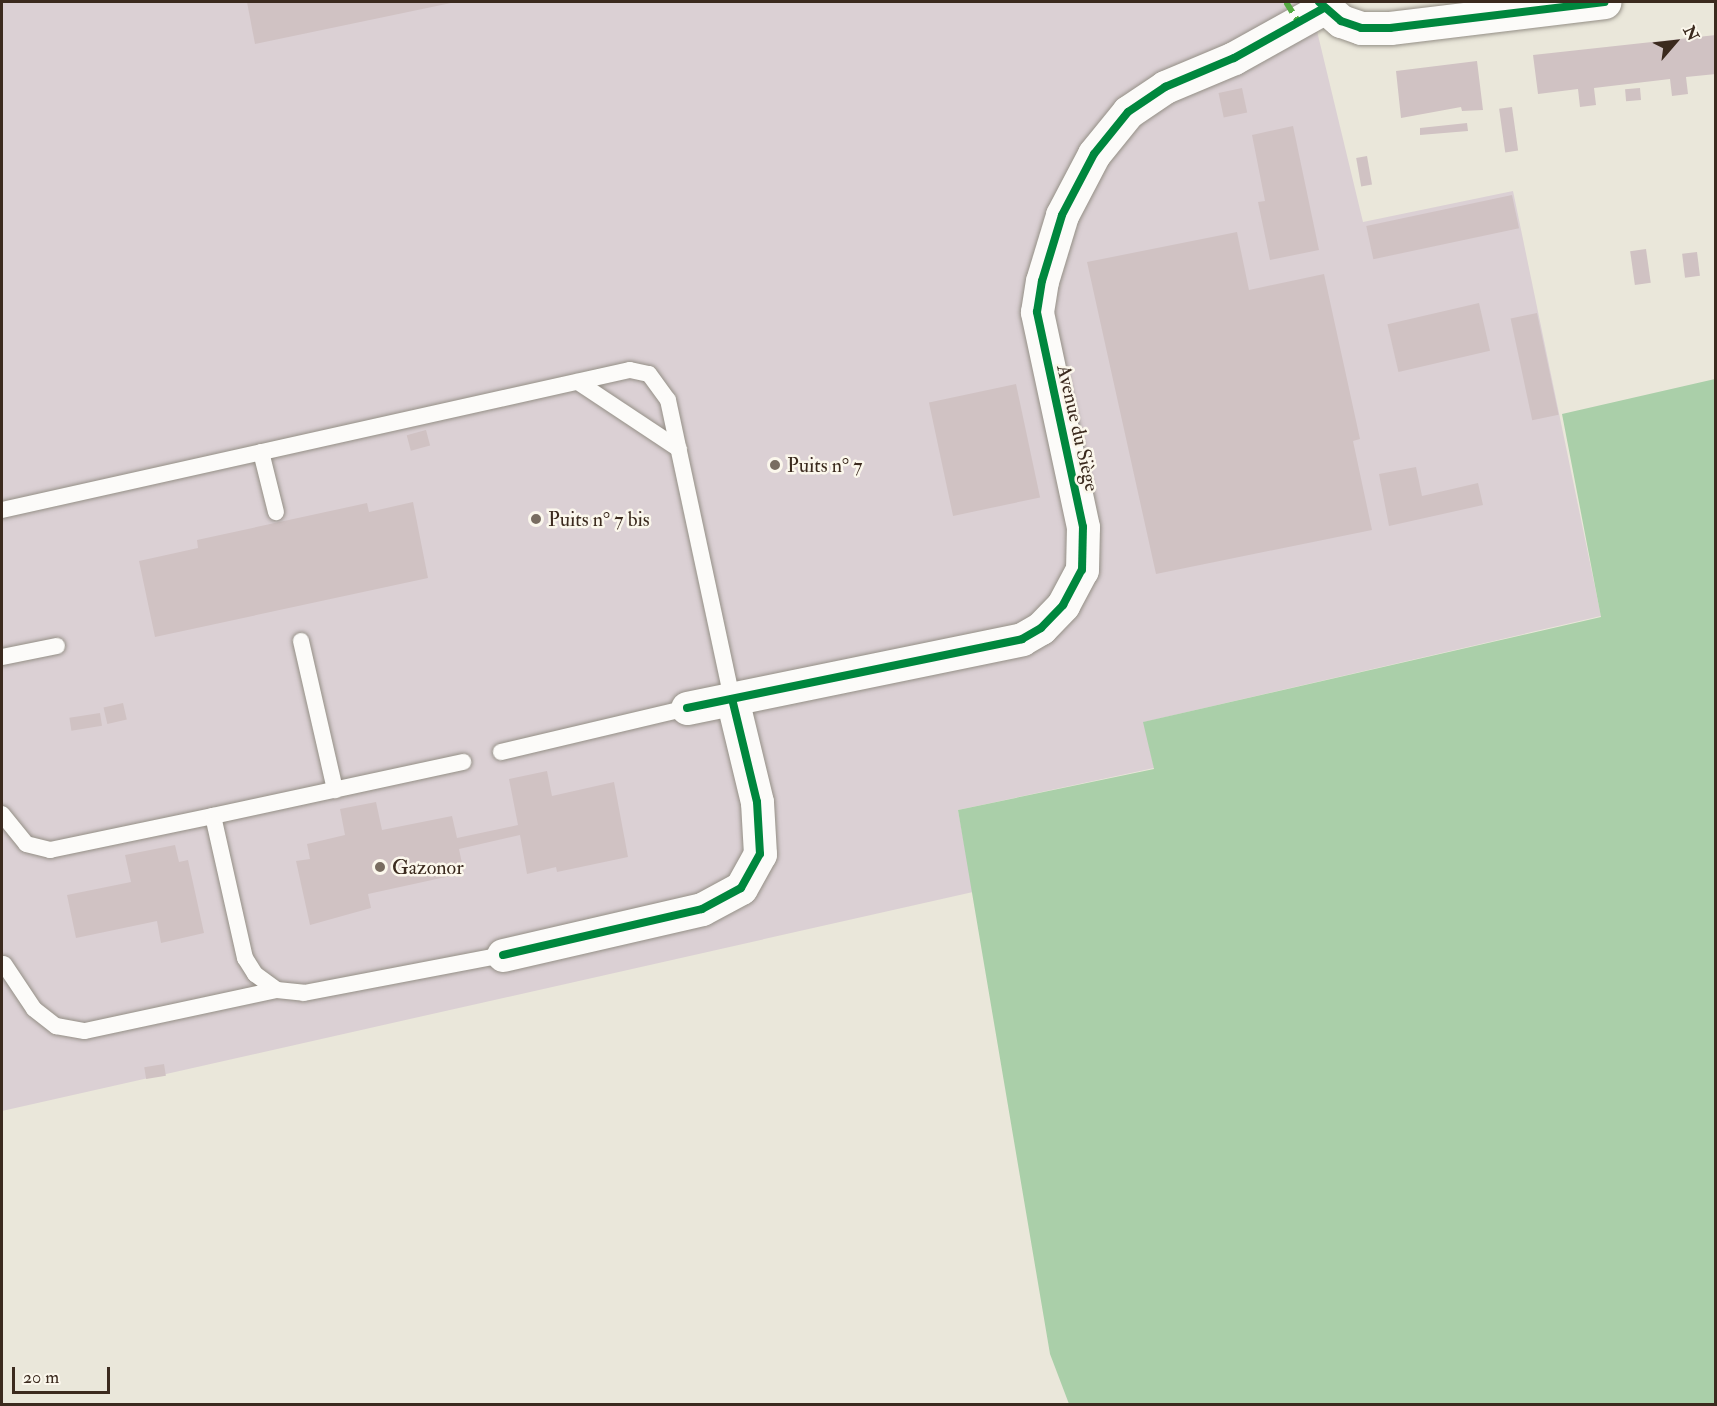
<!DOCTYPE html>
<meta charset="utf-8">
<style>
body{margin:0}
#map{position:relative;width:1717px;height:1406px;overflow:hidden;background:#eae7da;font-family:"IM FELL Double Pica",serif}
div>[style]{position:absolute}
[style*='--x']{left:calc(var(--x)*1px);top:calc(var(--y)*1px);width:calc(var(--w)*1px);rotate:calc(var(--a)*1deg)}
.industrial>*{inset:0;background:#dbd0d4}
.forest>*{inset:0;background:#aacfa9}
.building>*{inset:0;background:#d0c2c3;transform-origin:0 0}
.roads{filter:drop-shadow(0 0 2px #948f86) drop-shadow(0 0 2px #948f86)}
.lane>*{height:16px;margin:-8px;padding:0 8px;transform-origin:8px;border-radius:8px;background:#fcfbf9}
.street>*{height:33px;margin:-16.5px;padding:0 16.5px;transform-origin:16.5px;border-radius:16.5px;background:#fcfbf9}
.quiet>*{height:6px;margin-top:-3px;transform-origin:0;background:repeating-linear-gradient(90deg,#55ab43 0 12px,transparent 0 18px)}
.cycleway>*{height:8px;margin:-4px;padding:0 4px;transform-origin:4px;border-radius:4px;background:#00873e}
.dots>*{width:16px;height:16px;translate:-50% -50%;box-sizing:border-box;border:3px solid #fbf7ec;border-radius:50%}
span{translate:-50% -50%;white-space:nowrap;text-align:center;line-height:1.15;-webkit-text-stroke:5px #fbf7ec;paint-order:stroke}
.street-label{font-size:20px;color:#3b2a1e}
.poi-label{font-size:20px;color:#3b2a1e}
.left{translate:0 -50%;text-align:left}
.frame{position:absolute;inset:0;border:3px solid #3b2a1e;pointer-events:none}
.north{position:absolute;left:1645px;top:12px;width:60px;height:60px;-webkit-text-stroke:4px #fbf7ec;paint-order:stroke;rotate:62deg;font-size:16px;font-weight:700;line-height:24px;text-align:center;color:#3b2a1e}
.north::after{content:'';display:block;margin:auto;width:21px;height:27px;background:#3b2a1e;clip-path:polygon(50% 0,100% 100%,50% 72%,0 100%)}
.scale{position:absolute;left:12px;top:1367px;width:98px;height:27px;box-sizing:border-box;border:3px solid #3b2a1e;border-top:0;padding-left:8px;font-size:18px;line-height:21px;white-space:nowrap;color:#3b2a1e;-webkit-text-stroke:4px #fbf7ec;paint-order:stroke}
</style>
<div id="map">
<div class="industrial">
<i style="clip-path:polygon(2px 2px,1310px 2px,1363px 222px,1513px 191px,1601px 616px,1144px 722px,1154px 768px,958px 810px,973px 892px,2px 1111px)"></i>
</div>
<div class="forest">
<i style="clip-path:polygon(1715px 379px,1715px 1404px,1069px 1404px,1050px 1354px,958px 810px,1154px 769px,1143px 722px,1601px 617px,1562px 414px)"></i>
</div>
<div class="building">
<i style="clip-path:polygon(247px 2px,451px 2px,451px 3px,255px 44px)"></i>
<i style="clip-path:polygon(1716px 35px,1716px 74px,1686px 77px,1688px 94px,1672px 96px,1670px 79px,1594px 88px,1596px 105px,1580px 107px,1578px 89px,1538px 94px,1533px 55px)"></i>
<i style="clip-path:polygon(1477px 61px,1483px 110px,1462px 111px,1461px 107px,1401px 118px,1396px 71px)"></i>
<i style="left:1242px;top:88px;width:25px;height:24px;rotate:78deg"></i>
<i style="left:1640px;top:88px;width:12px;height:15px;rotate:85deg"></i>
<i style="left:1512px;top:107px;width:44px;height:13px;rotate:82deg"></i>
<i style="clip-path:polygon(1467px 123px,1468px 131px,1420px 135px,1420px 128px)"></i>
<i style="clip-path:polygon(1293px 126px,1319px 250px,1270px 260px,1258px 202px,1265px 201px,1252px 135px)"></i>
<i style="left:1367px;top:156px;width:29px;height:11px;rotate:80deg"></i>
<i style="left:1512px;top:195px;width:34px;height:149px;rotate:78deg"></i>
<i style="clip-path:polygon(1237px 232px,1249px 290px,1324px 274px,1360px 439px,1353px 441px,1372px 530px,1156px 574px,1087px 262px)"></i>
<i style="left:1646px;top:249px;width:34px;height:16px;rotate:82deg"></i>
<i style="left:1697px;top:252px;width:24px;height:15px;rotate:83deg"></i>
<i style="left:1479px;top:303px;width:49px;height:94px;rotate:77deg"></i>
<i style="left:1537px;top:313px;width:104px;height:27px;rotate:78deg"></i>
<i style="left:1016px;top:384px;width:116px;height:89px;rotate:78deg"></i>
<i style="left:426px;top:430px;width:16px;height:20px;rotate:75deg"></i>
<i style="clip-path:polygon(1416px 467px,1422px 496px,1478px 483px,1483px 505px,1389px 526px,1379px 474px)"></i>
<i style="clip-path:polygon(413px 502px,428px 578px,155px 637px,139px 561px,198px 548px,197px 540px,367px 503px,369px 512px)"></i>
<i style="left:123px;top:703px;width:17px;height:20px;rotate:77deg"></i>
<i style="left:100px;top:713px;width:13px;height:31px;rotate:81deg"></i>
<i style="clip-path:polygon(547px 771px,552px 796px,614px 782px,628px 857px,557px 872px,556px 867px,527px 874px,520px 835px,459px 849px,464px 873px,368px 894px,371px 908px,310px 925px,296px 861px,310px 859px,307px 844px,345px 835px,340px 809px,376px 802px,382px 830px,452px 816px,457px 838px,518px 825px,509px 779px)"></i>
<i style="clip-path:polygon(175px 845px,179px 862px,188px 860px,204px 933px,161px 943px,157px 921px,76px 938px,67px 895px,131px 882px,125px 855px)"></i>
<i style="left:164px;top:1064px;width:12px;height:20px;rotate:81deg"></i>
</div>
<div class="roads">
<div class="lane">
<i style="--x:578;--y:382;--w:121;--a:33.6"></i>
<i style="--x:261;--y:452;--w:62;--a:76"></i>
<i style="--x:2;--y:510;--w:643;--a:-12.57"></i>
<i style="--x:630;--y:370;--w:19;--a:12"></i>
<i style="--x:649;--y:374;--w:32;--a:54"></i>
<i style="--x:668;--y:400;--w:306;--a:77.9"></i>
<i style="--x:301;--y:641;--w:153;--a:77.1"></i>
<i style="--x:2;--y:657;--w:56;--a:-11.3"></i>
<i style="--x:501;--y:752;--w:191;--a:-13.3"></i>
<i style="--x:2;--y:814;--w:38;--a:51"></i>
<i style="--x:26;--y:844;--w:25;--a:14"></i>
<i style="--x:50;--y:850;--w:167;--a:-11.8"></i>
<i style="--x:213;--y:816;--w:146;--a:77.3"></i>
<i style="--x:245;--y:958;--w:19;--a:58"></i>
<i style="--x:255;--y:974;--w:27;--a:36"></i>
<i style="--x:277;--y:990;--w:27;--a:6"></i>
<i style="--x:304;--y:993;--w:203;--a:-10.8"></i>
<i style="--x:213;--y:816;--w:256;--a:-12.2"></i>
<i style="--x:4;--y:964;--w:54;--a:56.3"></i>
<i style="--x:34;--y:1009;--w:28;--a:38"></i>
<i style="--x:56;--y:1026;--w:29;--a:10"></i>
<i style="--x:85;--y:1031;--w:196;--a:-12.1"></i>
</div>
<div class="street">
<i style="--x:1319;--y:2;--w:29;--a:41"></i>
<i style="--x:1341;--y:21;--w:21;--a:19"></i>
<i style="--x:1361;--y:28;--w:29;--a:0"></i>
<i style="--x:1390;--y:28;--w:216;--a:-6.9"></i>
<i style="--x:687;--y:708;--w:342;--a:-11.6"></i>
<i style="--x:1022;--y:639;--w:22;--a:-30"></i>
<i style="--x:1041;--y:628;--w:32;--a:-46"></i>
<i style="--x:1063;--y:605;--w:40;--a:-62"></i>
<i style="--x:1082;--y:570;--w:43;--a:-88.7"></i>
<i style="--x:1083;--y:527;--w:220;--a:-102.1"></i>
<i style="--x:1037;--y:312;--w:31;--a:-81"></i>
<i style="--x:1042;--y:281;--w:69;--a:-73.1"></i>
<i style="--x:1062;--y:215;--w:69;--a:-62.3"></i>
<i style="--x:1094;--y:154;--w:54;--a:-51"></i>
<i style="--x:1128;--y:112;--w:45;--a:-34"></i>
<i style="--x:1165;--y:87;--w:75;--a:-22.8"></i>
<i style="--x:1234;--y:58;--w:103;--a:-29.1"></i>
<i style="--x:503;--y:955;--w:204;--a:-13"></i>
<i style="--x:702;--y:909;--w:44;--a:-28.3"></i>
<i style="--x:741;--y:888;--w:39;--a:-61"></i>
<i style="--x:760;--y:854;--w:52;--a:-93.3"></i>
<i style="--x:757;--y:802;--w:106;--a:-103.6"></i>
</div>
</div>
<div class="quiet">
<i style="--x:1286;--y:2;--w:26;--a:58"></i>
</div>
<div class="cycleway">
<i style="--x:1319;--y:2;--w:29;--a:41"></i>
<i style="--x:1341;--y:21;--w:21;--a:19"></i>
<i style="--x:1361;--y:28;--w:29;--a:0"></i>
<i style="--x:1390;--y:28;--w:216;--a:-6.9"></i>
<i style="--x:687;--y:708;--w:342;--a:-11.6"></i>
<i style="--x:1022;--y:639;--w:22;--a:-30"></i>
<i style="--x:1041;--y:628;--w:32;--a:-46"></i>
<i style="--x:1063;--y:605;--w:40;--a:-62"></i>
<i style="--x:1082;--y:570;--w:43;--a:-88.7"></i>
<i style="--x:1083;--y:527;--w:220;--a:-102.1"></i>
<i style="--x:1037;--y:312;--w:31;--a:-81"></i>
<i style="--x:1042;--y:281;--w:69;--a:-73.1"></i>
<i style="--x:1062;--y:215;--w:69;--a:-62.3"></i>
<i style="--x:1094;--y:154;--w:54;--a:-51"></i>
<i style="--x:1128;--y:112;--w:45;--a:-34"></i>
<i style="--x:1165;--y:87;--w:75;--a:-22.8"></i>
<i style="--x:1234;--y:58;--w:103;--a:-29.1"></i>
<i style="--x:503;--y:955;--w:204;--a:-13"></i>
<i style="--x:702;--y:909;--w:44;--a:-28.3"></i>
<i style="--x:741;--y:888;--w:39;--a:-61"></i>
<i style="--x:760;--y:854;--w:52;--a:-93.3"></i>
<i style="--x:757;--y:802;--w:106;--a:-103.6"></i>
</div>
<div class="dots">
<i style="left:775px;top:465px;background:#786c60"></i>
<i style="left:536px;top:519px;background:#786c60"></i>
<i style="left:380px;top:867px;background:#786c60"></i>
</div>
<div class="street-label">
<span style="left:1078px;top:428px;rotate:77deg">Avenue du Siège</span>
</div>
<div class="poi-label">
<span class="left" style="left:787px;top:465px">Puits n° 7</span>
<span class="left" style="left:548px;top:519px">Puits n° 7 bis</span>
<span class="left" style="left:392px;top:867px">Gazonor</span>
</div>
<div class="frame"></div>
<div class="north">N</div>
<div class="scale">20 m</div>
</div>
